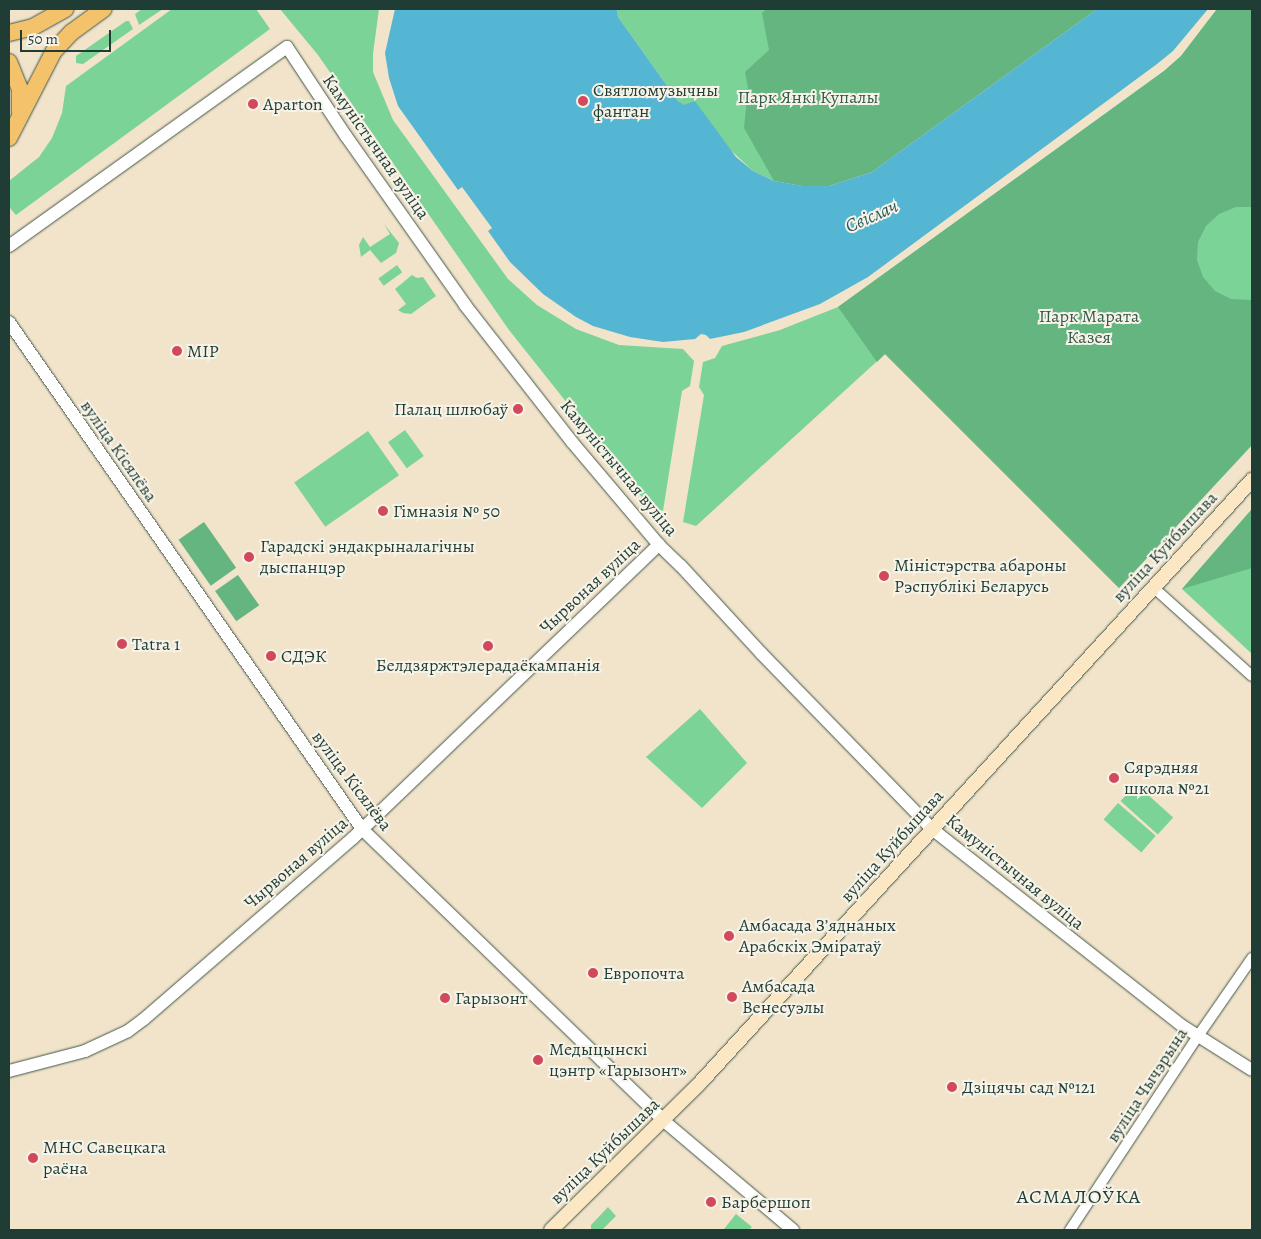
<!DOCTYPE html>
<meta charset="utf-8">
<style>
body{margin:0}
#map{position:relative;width:1261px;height:1239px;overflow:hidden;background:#f2e4ca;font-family:Alegreya,serif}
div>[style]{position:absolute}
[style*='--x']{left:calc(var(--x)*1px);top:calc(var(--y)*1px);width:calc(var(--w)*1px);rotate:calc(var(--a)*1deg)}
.green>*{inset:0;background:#7cd398;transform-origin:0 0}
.forest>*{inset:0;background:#65b580;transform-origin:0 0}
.water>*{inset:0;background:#54b6d2}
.roads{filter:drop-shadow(0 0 1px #3f564a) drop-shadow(0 0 1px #3f564a)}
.minor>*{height:10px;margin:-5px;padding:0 5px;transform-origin:5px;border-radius:5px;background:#fff}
.tertiary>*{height:12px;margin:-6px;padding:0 6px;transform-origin:6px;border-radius:6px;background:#fff}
.secondary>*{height:14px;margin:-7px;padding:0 7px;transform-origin:7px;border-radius:7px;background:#fbe7c3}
.primary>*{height:16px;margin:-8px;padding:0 8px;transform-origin:8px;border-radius:8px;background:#f4c26a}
.dots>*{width:14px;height:14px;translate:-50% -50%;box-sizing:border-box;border:2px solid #f7f3e8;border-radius:50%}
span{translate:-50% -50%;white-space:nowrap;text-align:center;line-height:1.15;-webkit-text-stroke:4px #f7f3e8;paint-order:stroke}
.poi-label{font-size:18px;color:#1f3d34}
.left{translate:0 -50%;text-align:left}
.right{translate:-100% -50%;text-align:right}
.park-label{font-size:18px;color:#325b48}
.street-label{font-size:18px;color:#1f3d34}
.water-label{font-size:19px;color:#2c5b5c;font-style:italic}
.quarter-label{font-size:20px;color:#1f3d34;letter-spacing:1px}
.frame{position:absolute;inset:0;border:10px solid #1f3d34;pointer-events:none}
.scale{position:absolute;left:20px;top:30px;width:91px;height:22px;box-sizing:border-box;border:2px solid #1f3d34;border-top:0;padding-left:6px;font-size:15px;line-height:18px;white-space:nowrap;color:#1f3d34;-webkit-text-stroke:4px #f7f3e8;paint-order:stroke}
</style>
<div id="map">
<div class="green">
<i style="clip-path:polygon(142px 9px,163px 9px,139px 25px,135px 14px)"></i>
<i style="clip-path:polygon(172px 9px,256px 9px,270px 29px,16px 215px,9px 207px,9px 181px,39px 157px,52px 138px,62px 113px,66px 86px)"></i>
<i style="clip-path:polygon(280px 9px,379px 9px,373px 54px,373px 72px,393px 120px,508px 279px,537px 305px,576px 329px,619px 345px,683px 349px,694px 361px,690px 386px,682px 391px,663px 511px,651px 507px,641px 496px,509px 330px,318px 55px)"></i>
<i style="clip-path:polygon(617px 9px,1097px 9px,774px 181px,753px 171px,678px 101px,618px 17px)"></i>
<i style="clip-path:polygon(1217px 9px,1252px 9px,1252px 445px,1119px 588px,885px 354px,696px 526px,683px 522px,704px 395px,699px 387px,703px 362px,715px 358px,722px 346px,780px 330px,838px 307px,1164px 71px,1181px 56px)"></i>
<i style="clip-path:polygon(126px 21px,129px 21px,133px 29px,83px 64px,76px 63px,76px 56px)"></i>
<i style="clip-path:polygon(384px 224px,399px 243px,396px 253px,381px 263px,370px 250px,361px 257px,359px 245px,363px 237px,370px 247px,390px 234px)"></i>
<i style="left:397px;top:265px;width:9px;height:23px;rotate:54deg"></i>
<i style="clip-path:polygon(412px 275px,417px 278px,423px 277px,436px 296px,411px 314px,403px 313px,398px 310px,406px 304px,395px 289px)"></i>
<i style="left:405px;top:430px;width:32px;height:21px;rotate:54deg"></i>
<i style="left:368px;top:431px;width:54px;height:90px;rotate:55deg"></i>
<i style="clip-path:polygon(1252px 509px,1252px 654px,1182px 589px)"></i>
<i style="clip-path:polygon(700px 709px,747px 763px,702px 808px,646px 757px)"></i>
<i style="left:1136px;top:784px;width:50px;height:23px;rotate:42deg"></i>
<i style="left:1118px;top:803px;width:50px;height:22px;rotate:41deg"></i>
<i style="clip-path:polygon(608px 1207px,616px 1216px,602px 1230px,591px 1230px,591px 1225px)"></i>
<i style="clip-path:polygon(736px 1214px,752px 1227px,749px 1230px,724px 1229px)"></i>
</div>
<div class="forest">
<i style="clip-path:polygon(766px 9px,1097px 9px,872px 172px,829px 186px,802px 186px,774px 181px,744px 128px,748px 88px,745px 72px,769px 50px,762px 13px)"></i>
<i style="clip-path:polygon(1217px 9px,1252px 9px,1252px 207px,1236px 207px,1219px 214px,1206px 226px,1198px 242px,1197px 260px,1203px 277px,1215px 291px,1231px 299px,1252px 300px,1252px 445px,1119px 588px,885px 354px,877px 362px,838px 307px,1164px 71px,1181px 56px)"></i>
<i style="clip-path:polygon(1252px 509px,1252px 568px,1182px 589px)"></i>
<i style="left:204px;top:522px;width:56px;height:31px;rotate:55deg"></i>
<i style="left:238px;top:575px;width:37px;height:28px;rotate:55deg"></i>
</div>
<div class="water">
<i style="clip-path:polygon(395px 9px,617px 9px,618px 17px,678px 101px,684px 105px,695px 101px,736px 157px,753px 171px,774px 181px,803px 186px,829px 186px,872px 172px,1097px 9px,1208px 9px,1173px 51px,1157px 64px,868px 277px,820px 304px,744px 332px,710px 339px,706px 335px,701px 334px,695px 339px,663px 342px,630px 337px,593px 326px,576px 317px,543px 294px,510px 262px,488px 231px,492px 228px,462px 187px,458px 190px,398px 106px,389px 78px,385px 53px)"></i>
</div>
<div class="roads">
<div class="minor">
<i style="--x:1153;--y:587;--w:133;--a:42"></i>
<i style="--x:1070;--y:1230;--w:232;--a:-56.6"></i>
<i style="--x:1198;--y:1036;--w:95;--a:-55.3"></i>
</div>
<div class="tertiary">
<i style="--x:9;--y:246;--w:342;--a:-35.6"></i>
<i style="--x:287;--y:47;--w:107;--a:56.5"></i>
<i style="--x:346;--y:136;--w:207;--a:54.8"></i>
<i style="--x:465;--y:305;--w:174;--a:52"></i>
<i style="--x:572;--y:442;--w:135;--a:49.8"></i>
<i style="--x:659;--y:545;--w:30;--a:44"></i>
<i style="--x:681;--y:566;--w:118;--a:47.4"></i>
<i style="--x:761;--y:653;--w:245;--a:45.8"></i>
<i style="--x:932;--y:829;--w:320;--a:38.2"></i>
<i style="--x:1184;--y:1027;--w:80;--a:32.3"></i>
<i style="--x:9;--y:322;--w:618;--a:55.15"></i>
<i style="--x:362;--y:829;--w:420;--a:44"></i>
<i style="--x:664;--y:1121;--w:169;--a:40.2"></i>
<i style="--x:9;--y:1071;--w:79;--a:-14.7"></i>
<i style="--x:85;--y:1051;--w:47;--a:-24.9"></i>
<i style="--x:128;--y:1031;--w:20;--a:-37"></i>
<i style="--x:144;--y:1019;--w:276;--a:-40.9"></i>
<i style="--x:353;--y:838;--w:424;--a:-43.8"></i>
</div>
<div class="secondary">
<i style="--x:551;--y:1230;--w:209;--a:-44.6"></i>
<i style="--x:700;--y:1083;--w:818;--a:-47.53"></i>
</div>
<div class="primary">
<i style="--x:9;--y:33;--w:25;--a:-14"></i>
<i style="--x:33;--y:27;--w:37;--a:-29"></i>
<i style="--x:9;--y:62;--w:29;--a:68"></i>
<i style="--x:20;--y:89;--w:23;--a:90"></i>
<i style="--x:9;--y:138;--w:98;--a:-62.7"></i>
<i style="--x:54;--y:51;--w:26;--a:-47"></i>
<i style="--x:72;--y:32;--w:39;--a:-36"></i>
</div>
</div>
<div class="dots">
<i style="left:583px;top:101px;background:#d1495b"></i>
<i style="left:253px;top:104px;background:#d1495b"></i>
<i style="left:177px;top:351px;background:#d1495b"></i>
<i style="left:518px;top:409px;background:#d1495b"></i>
<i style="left:383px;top:511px;background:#d1495b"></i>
<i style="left:249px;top:557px;background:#d1495b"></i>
<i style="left:884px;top:576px;background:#d1495b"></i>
<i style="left:122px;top:644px;background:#d1495b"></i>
<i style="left:488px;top:646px;background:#d1495b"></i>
<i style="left:271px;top:656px;background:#d1495b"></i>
<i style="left:1114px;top:778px;background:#d1495b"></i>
<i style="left:729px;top:936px;background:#d1495b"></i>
<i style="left:593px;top:973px;background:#d1495b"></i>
<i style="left:732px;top:997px;background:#d1495b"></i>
<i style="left:445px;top:998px;background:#d1495b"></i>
<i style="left:538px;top:1060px;background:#d1495b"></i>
<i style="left:952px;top:1087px;background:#d1495b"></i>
<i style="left:33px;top:1158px;background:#d1495b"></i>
<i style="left:711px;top:1202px;background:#d1495b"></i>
</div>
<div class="poi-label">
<span class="left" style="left:593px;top:101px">Святломузычны<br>фантан</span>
<span class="left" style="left:263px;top:104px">Aparton</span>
<span class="left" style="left:187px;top:351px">МІР</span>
<span class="right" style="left:508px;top:409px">Палац шлюбаў</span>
<span class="left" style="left:393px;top:511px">Гімназія № 50</span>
<span class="left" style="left:260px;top:557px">Гарадскі эндакрыналагічны<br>дыспанцэр</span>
<span class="left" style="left:894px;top:576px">Міністэрства абароны<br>Рэспублікі Беларусь</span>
<span class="left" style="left:132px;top:644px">Tatra 1</span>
<span class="left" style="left:281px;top:656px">СДЭК</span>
<span style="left:488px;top:665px">Белдзяржтэлерадаёкампанія</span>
<span class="left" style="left:1124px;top:778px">Сярэдняя<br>школа №21</span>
<span class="left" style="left:739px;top:936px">Амбасада Зʼяднаных<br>Арабскіх Эміратаў</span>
<span class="left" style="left:603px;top:973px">Европочта</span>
<span class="left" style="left:742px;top:997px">Амбасада<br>Венесуэлы</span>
<span class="left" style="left:455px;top:998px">Гарызонт</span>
<span class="left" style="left:549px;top:1060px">Медыцынскі<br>цэнтр «Гарызонт»</span>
<span class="left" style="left:962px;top:1087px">Дзіцячы сад №121</span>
<span class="left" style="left:43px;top:1158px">МНС Савецкага<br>раёна</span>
<span class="left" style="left:721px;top:1202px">Барбершоп</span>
</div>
<div class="park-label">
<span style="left:808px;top:97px">Парк Янкі Купалы</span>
<span style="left:1089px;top:327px">Парк Марата<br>Казея</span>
</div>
<div class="street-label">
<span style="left:376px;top:147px;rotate:55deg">Камуністычная вуліца</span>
<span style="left:119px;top:451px;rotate:55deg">вуліца Кісялёва</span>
<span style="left:619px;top:468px;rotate:50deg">Камуністычная вуліца</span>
<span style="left:1165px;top:547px;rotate:-47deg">вуліца Куйбышава</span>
<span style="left:590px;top:586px;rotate:-43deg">Чырвоная вуліца</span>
<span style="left:352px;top:781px;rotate:53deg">вуліца Кісялёва</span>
<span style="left:892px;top:846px;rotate:-48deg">вуліца Куйбышава</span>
<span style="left:296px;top:863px;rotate:-41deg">Чырвоная вуліца</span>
<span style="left:1015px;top:872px;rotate:39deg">Камуністычная вуліца</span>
<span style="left:1147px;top:1085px;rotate:-57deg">вуліца Чычэрына</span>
<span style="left:605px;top:1151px;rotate:-44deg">вуліца Куйбышава</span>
</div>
<div class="water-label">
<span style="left:872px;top:217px;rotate:-24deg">Свіслач</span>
</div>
<div class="quarter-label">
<span style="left:1079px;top:1196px">АСМАЛОЎКА</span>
</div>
<div class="frame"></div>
<div class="scale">50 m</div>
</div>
